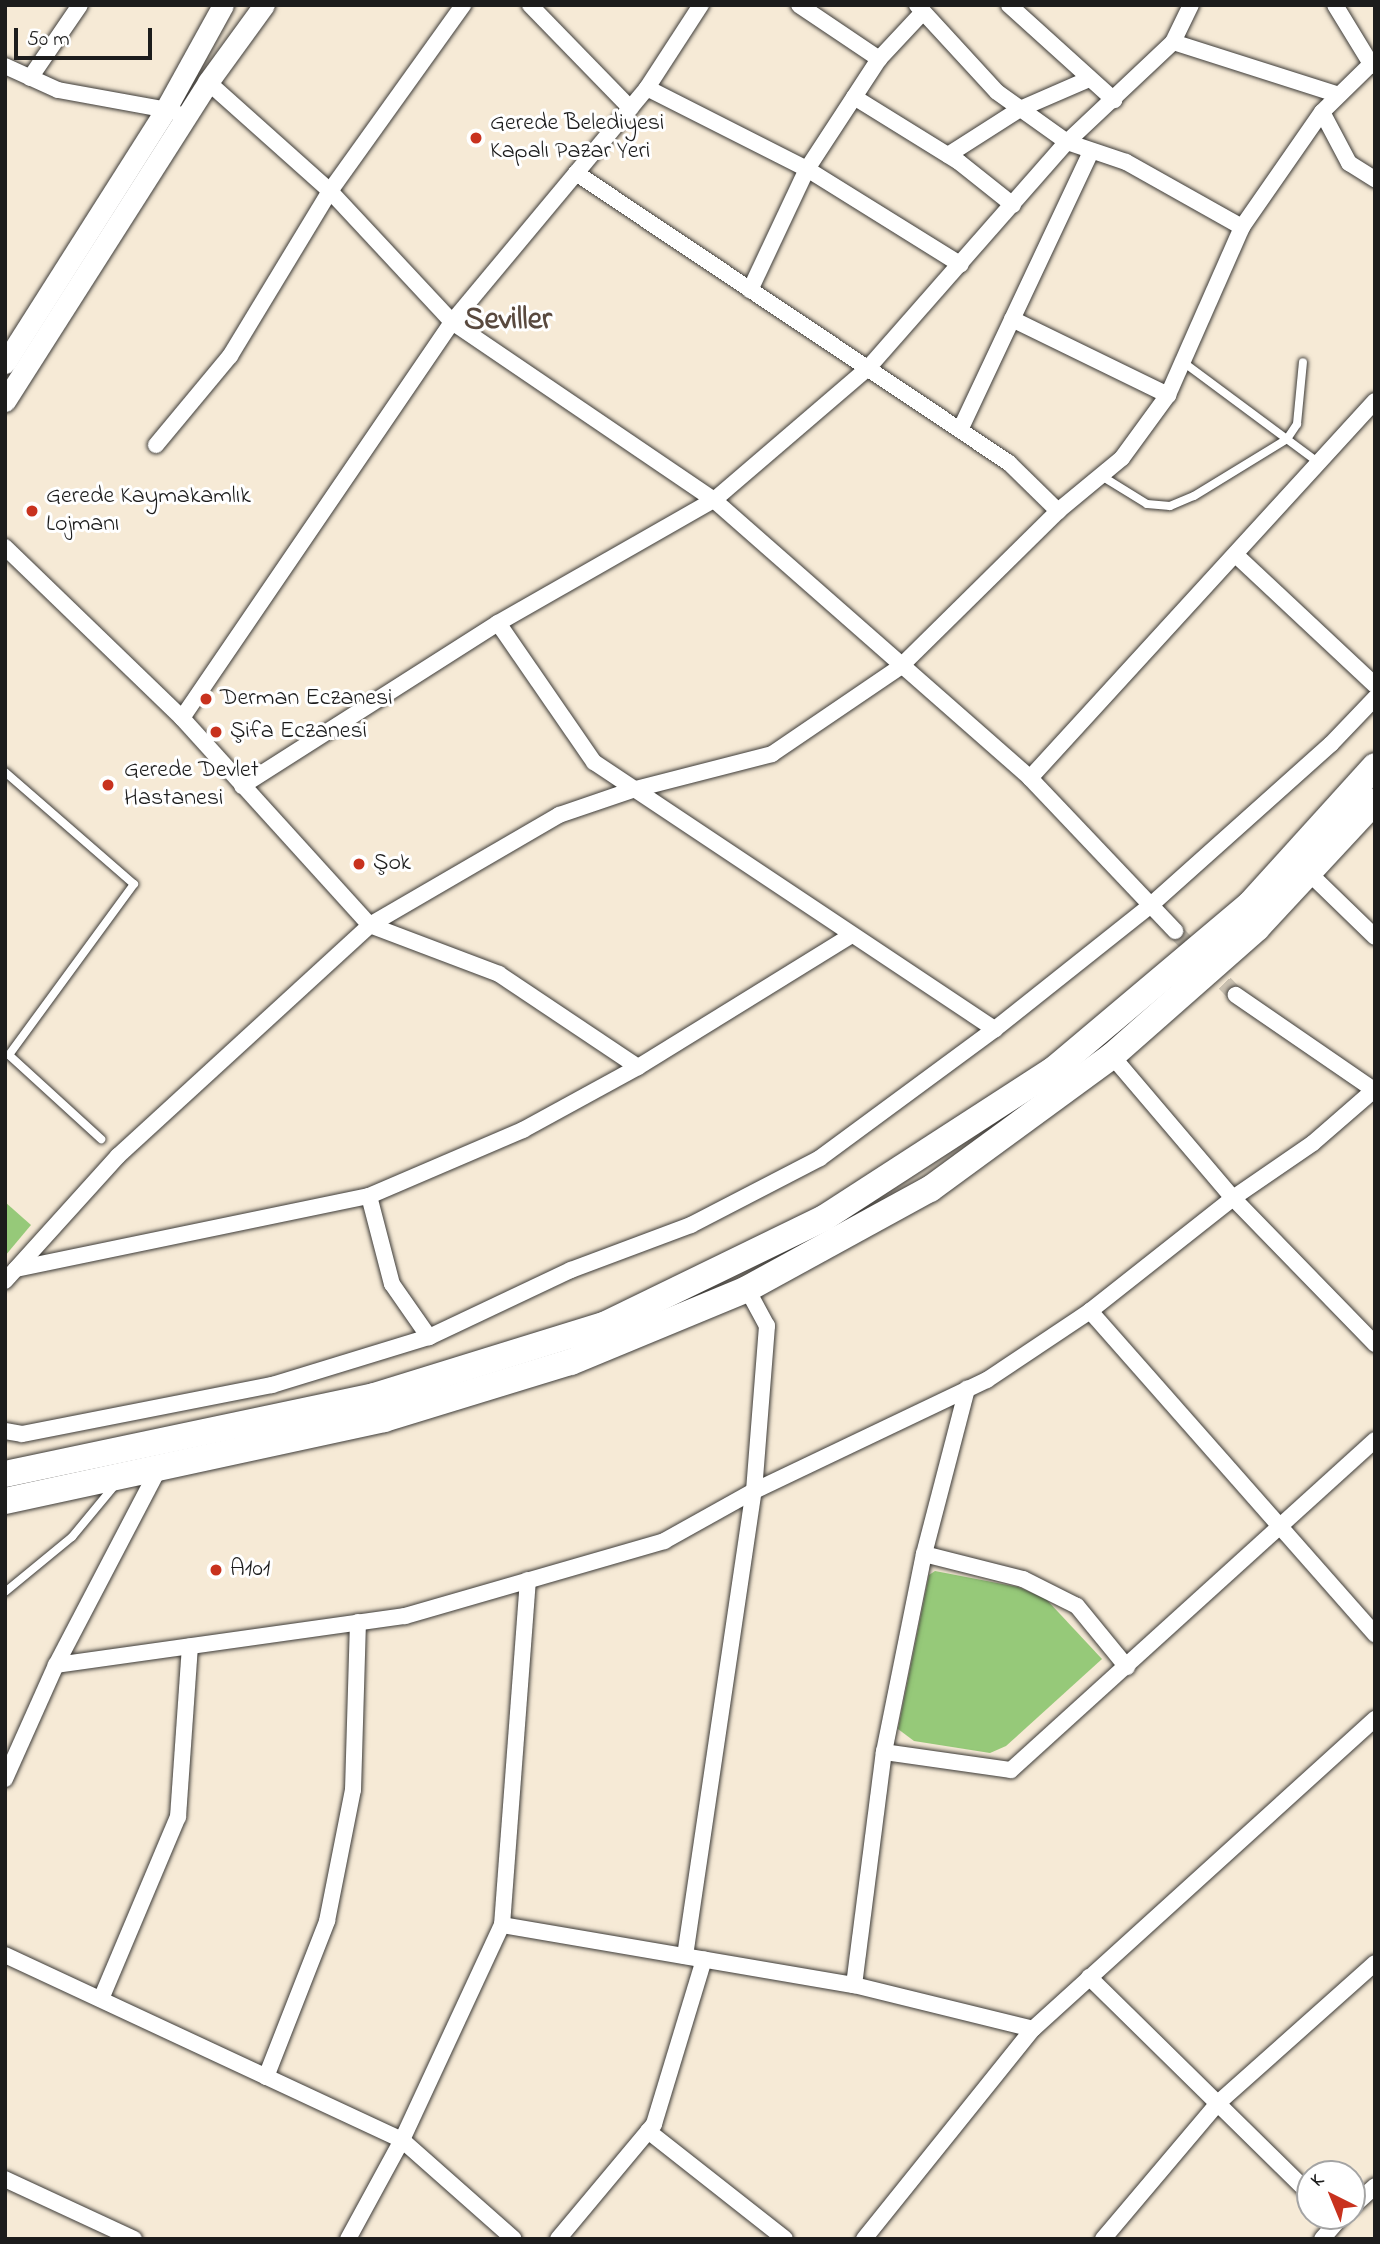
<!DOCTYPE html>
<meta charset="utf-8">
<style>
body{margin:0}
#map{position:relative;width:1380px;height:2244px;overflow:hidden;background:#f6ead6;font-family:"Indie Flower",sans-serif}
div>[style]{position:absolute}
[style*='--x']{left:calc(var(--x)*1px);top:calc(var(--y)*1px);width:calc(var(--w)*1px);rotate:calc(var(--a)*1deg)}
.green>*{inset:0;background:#96c979}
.minor-tunnel>*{height:16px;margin-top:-8px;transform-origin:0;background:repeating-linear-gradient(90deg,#cac1b1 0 16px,transparent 0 24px)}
.roads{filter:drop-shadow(0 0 2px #3d3b38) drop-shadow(0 0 2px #3d3b38)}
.service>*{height:8px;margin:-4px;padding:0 4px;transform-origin:4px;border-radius:4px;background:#fff}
.minor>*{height:16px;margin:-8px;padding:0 8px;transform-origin:8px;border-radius:8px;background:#fff}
.tertiary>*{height:21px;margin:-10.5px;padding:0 10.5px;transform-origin:10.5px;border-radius:10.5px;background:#fff}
.trunk>*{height:26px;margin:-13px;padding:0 13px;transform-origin:13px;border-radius:13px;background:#fff}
.dots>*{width:19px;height:19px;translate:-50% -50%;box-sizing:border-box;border:4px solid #fff;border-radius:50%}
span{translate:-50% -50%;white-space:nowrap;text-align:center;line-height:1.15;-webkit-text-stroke:6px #fff;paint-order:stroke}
.poi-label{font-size:24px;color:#1c1c1c}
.left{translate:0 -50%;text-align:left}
.district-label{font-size:32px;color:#59493e;font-weight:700}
.frame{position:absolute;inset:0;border:7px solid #1c1c1c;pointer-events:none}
.north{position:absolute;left:1296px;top:2160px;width:70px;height:70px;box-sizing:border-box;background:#fff;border:2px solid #a4a4a4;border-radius:50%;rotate:317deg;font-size:19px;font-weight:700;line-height:28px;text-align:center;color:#1c1c1c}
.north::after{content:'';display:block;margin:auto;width:24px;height:32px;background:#c8321e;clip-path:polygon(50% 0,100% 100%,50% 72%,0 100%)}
.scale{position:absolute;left:14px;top:28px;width:138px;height:32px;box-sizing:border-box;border:4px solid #1c1c1c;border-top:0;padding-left:9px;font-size:21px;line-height:24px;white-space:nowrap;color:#1c1c1c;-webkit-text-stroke:5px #fff;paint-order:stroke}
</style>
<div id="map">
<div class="green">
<i style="clip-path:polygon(5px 1202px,31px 1225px,5px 1256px)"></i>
<i style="clip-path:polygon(935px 1571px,1018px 1587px,1046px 1599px,1102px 1659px,1006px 1746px,990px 1753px,914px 1741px,898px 1729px,929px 1575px)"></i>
</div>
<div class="minor-tunnel">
<i style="--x:1175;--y:931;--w:88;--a:46.4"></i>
</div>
<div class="roads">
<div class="service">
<i style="--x:1183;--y:362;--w:169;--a:36.6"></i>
<i style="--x:1100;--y:475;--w:55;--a:31.7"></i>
<i style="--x:1147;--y:504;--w:23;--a:5"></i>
<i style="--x:1170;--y:506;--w:26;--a:-23"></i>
<i style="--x:1194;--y:496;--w:109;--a:-31.5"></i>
<i style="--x:1287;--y:439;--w:18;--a:-56"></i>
<i style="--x:1297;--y:424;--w:62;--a:-84.5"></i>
<i style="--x:5;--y:772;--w:171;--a:41"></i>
<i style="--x:134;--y:884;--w:212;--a:126.2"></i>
<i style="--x:9;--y:1055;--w:125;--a:42.4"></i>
<i style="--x:5;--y:1592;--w:87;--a:-39.4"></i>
<i style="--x:72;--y:1537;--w:67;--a:-50.4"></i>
</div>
<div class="minor">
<i style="--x:530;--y:5;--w:144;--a:45.8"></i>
<i style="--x:799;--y:5;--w:97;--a:34"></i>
<i style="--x:917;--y:5;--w:118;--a:47.4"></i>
<i style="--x:997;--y:92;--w:86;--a:35.5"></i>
<i style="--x:1067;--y:142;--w:62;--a:18.7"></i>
<i style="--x:1126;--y:162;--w:133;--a:29.3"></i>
<i style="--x:1009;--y:5;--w:142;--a:42.1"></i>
<i style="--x:1335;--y:5;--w:69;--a:58.6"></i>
<i style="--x:923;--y:12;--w:64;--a:133.1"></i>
<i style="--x:879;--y:59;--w:131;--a:123.2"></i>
<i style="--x:807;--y:169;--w:181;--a:31.9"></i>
<i style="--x:1173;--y:42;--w:41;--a:-64.1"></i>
<i style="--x:5;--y:66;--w:58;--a:24.4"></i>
<i style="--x:58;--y:90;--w:118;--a:10.3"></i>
<i style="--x:30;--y:78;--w:88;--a:-55.6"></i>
<i style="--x:208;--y:82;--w:164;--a:41.8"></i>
<i style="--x:330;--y:191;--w:179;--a:47"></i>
<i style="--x:452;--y:322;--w:317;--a:34.2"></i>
<i style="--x:714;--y:500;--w:421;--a:41.3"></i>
<i style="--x:1030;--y:778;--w:211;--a:46.5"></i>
<i style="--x:647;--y:88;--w:179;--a:26.9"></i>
<i style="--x:807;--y:169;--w:134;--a:115.2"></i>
<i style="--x:854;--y:97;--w:123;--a:31.8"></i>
<i style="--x:959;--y:162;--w:69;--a:38.5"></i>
<i style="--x:1322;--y:112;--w:58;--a:62.1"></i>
<i style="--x:1349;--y:163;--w:31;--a:32"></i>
<i style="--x:948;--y:155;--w:85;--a:-32.6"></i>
<i style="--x:1020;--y:109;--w:75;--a:-23.5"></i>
<i style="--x:576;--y:173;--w:521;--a:33.81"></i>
<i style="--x:1009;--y:463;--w:69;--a:44.4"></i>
<i style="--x:1012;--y:319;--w:174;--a:26"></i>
<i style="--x:960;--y:430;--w:308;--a:-64.8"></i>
<i style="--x:156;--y:445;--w:116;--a:-50.3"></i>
<i style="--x:230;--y:356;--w:193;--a:-58.8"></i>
<i style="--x:330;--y:191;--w:229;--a:-54.4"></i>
<i style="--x:5;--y:547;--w:246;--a:44"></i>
<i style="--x:182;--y:718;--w:280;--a:47.8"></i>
<i style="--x:370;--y:925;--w:138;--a:20.8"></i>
<i style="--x:499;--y:974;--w:167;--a:33.8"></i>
<i style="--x:1236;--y:555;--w:190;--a:43.1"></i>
<i style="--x:498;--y:623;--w:169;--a:55.4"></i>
<i style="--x:594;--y:762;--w:482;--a:33.7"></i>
<i style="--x:995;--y:1029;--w:201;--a:-38.5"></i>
<i style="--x:1152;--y:904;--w:240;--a:-41.8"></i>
<i style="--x:1331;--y:744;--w:64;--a:-46.3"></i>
<i style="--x:182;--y:718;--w:479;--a:-55.7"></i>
<i style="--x:452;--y:322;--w:305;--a:-50.2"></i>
<i style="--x:647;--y:88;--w:99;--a:-57"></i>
<i style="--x:1030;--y:778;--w:511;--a:-47.54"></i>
<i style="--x:242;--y:786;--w:303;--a:-32.5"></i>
<i style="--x:498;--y:623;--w:249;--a:-29.7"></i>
<i style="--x:714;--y:500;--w:204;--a:-40.6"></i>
<i style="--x:869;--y:367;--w:300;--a:-48.7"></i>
<i style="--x:1067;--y:142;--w:146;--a:-43.3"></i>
<i style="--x:1173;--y:42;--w:174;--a:17.7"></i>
<i style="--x:1308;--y:872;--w:93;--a:44.1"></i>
<i style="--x:1112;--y:1056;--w:187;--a:49.6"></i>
<i style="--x:1233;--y:1198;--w:97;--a:-34.5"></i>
<i style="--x:1313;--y:1143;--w:81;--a:-41"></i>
<i style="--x:1374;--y:1090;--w:168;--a:-145.5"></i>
<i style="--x:369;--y:1196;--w:91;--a:75.4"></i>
<i style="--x:392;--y:1284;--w:65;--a:55.1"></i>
<i style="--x:16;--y:1269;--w:360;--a:-11.7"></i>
<i style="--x:369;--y:1196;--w:168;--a:-23.2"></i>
<i style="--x:523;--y:1130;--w:131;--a:-28.7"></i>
<i style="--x:638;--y:1067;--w:249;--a:-31.7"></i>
<i style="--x:5;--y:1281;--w:169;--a:-47.9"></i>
<i style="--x:118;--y:1156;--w:342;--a:-42.5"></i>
<i style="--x:370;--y:925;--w:219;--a:-30.2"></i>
<i style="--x:559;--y:815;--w:77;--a:-18.9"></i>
<i style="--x:632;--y:790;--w:145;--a:-14.4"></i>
<i style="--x:772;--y:754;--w:155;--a:-34.2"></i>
<i style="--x:900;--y:667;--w:222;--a:-44.6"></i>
<i style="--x:1058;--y:511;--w:83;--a:-39.6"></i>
<i style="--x:1122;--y:458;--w:78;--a:-53.9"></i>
<i style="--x:1168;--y:395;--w:184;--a:-66.2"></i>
<i style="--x:1242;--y:227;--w:140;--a:-55.2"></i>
<i style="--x:1322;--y:112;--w:69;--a:-44.4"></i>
<i style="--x:1371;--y:64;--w:4;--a:27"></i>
<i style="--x:1090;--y:1311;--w:431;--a:48.6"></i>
<i style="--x:5;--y:1431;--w:17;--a:10"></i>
<i style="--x:22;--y:1434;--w:255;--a:-11.1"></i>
<i style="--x:272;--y:1385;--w:164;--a:-17"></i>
<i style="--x:429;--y:1337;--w:157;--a:-25.3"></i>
<i style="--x:571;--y:1270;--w:128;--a:-20.6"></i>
<i style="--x:691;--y:1225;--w:145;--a:-27.4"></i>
<i style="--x:820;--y:1158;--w:217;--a:-36.4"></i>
<i style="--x:924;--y:1554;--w:102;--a:14.2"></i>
<i style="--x:1023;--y:1579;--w:60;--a:26.6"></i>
<i style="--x:1077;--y:1606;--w:79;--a:50.7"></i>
<i style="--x:56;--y:1665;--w:352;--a:-8"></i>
<i style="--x:405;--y:1616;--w:270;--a:-16.1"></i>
<i style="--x:664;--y:1541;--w:103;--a:-29.1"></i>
<i style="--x:754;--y:1491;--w:258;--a:-25.5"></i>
<i style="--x:987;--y:1380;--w:124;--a:-33.8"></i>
<i style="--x:1090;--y:1311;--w:182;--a:-38.3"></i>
<i style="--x:1233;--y:1198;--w:204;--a:45.8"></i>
<i style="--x:884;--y:1752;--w:128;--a:8.1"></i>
<i style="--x:1011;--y:1770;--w:491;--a:-42.2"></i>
<i style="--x:5;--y:1779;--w:125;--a:-65.9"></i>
<i style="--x:56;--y:1665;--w:222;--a:-62.4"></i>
<i style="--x:502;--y:1925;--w:357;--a:9.7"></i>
<i style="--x:854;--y:1985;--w:184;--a:13.8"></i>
<i style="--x:5;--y:1955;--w:438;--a:25"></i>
<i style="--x:402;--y:2140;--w:149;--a:41.5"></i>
<i style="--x:685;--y:1956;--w:470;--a:-81.6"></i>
<i style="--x:754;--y:1491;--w:166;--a:-85.5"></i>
<i style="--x:767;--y:1326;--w:42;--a:-118.4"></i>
<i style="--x:1089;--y:1977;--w:310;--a:44.5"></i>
<i style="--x:854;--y:1985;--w:235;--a:-82.7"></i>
<i style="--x:884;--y:1752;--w:202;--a:-78.6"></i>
<i style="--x:924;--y:1554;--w:171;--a:-75.4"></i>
<i style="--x:101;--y:1999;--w:198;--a:-67.1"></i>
<i style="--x:178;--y:1817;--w:171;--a:-86"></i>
<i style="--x:266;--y:2077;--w:168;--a:-68.6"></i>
<i style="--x:327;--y:1921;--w:134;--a:-78.8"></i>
<i style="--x:353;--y:1790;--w:168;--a:-88.3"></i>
<i style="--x:648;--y:2131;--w:174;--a:38.2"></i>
<i style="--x:5;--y:2179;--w:142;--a:24.9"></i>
<i style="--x:1352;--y:2207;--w:31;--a:-42"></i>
<i style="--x:348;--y:2239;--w:113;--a:-61.4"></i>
<i style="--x:402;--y:2140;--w:237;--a:-65.1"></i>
<i style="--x:502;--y:1925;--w:346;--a:-85.7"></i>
<i style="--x:558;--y:2239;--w:150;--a:-50.1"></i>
<i style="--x:654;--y:2124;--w:172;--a:-73.1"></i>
<i style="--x:864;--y:2239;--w:270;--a:-51.2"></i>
<i style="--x:1033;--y:2029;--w:462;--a:-42.2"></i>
<i style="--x:1103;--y:2239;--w:178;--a:-49.8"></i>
<i style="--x:1218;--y:2103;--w:210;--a:-41.7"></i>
<i style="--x:1322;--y:2239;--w:30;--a:-49"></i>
</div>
<div class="tertiary">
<i style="--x:5;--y:363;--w:297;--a:-57.6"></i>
<i style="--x:164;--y:112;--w:122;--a:-61.1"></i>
<i style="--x:5;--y:401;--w:378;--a:-57.5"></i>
<i style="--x:208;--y:82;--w:95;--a:-54"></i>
</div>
<div class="trunk">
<i style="--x:5;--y:1474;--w:377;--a:-11.9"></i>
<i style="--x:374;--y:1396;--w:241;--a:-17.2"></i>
<i style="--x:604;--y:1325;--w:245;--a:-25.9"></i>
<i style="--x:824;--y:1218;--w:273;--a:-32.9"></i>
<i style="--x:1053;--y:1070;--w:258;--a:-40.1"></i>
<i style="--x:1250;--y:904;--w:186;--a:-47.8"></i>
<i style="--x:5;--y:1501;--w:388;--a:-12.2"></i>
<i style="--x:384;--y:1419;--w:195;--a:-17"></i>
<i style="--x:571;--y:1362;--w:191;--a:-22.5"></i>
<i style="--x:747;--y:1289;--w:209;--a:-28.7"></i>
<i style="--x:930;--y:1189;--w:225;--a:-36.2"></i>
<i style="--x:1112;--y:1056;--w:193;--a:-41.4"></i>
<i style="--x:1257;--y:928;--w:173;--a:-47.1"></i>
</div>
</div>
<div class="dots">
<i style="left:476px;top:138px;background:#c8321e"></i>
<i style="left:32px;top:511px;background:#c8321e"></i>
<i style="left:206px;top:699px;background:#c8321e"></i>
<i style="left:216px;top:732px;background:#c8321e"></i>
<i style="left:108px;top:785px;background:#c8321e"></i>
<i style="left:359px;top:864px;background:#c8321e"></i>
<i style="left:216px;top:1570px;background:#c8321e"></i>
</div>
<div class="poi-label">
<span class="left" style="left:490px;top:138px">Gerede Belediyesi<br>Kapalı Pazar Yeri</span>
<span class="left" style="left:46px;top:511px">Gerede Kaymakamlık<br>Lojmanı</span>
<span class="left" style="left:220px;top:699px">Derman Eczanesi</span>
<span class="left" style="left:230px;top:732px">Şifa Eczanesi</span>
<span class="left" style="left:124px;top:785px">Gerede Devlet<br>Hastanesi</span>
<span class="left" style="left:373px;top:864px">Şok</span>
<span class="left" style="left:230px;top:1570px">A101</span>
</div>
<div class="district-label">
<span style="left:508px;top:321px">Seviller</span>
</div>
<div class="frame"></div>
<div class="north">K</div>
<div class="scale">50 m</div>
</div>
